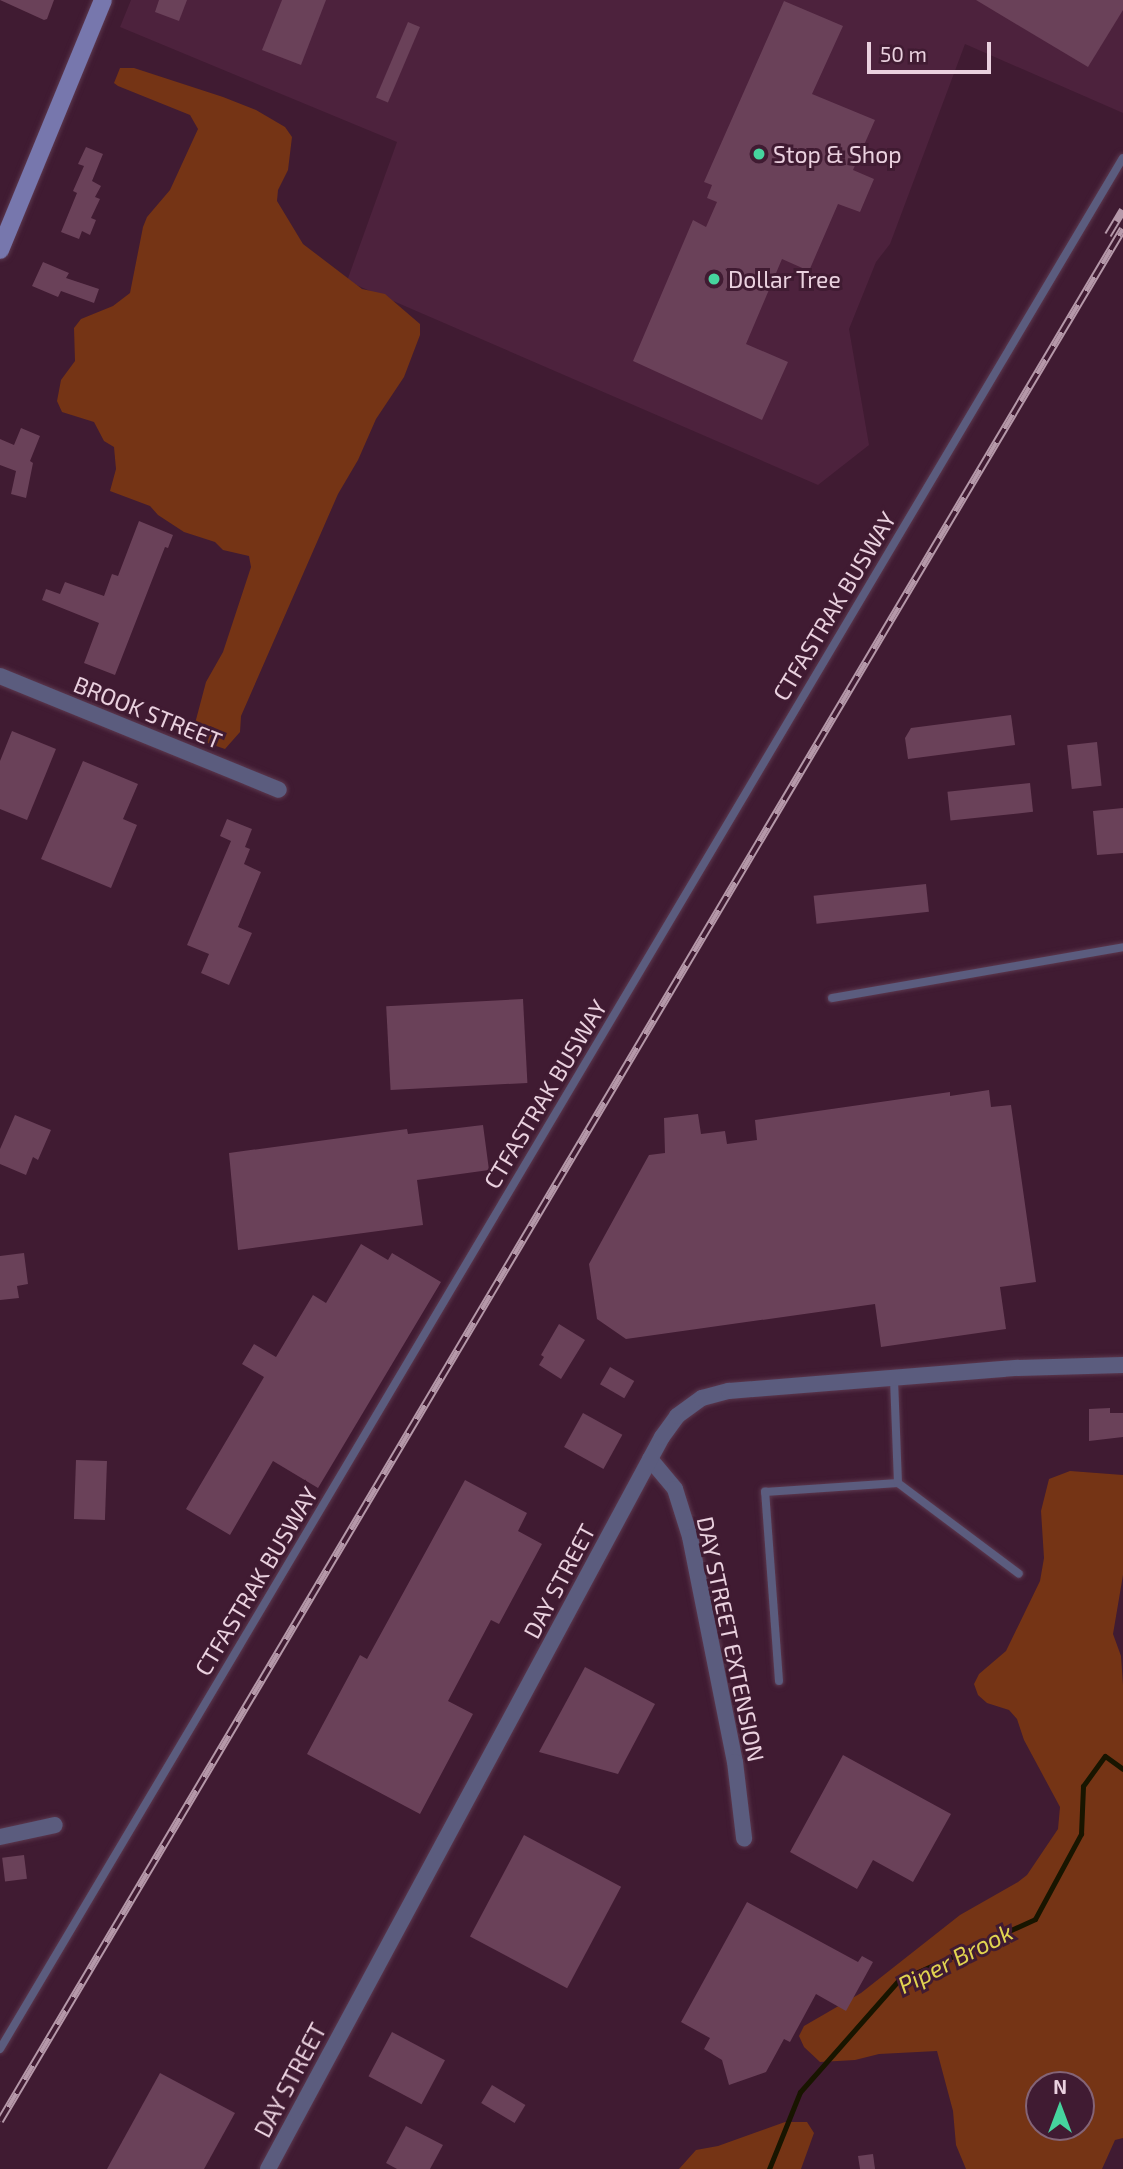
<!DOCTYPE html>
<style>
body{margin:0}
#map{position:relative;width:1123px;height:2169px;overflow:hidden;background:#401b32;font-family:"Exo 2",sans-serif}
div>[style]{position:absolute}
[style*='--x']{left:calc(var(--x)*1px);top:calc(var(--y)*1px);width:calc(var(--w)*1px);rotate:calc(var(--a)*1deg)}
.built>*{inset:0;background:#4d223d}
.green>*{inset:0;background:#753415}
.stream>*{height:5px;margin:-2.5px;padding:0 2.5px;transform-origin:2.5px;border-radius:2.5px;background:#181500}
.building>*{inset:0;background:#6a4159;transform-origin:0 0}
.roads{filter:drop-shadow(0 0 2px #5b384e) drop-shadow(0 0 2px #5b384e)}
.lane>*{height:8px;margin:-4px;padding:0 4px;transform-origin:4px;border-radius:4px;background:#5b5c7e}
.street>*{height:16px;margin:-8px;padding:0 8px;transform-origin:8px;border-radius:8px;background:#5b5c7e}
.secondary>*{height:18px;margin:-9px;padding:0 9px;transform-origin:9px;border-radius:9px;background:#7777ad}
.rail>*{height:8px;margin-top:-4px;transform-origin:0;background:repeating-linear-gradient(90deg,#401b32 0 16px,#b598a9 0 32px);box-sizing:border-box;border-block:2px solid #b598a9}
.dots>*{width:19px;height:19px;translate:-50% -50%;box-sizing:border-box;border:4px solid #401b32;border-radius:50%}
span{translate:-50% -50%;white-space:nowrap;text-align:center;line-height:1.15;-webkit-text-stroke:6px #401b32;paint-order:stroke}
.poi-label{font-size:23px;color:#ead1df}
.left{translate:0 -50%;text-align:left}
.street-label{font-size:23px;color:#ead1df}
.water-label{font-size:24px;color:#e1d450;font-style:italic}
.north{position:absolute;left:1025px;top:2071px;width:70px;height:70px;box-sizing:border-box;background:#401b32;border:2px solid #846477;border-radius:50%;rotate:0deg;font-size:19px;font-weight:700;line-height:28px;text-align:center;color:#ead1df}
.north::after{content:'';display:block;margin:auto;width:24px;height:32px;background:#46d49e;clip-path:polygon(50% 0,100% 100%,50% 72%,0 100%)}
.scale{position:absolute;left:867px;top:42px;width:124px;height:32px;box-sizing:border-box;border:4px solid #ead1df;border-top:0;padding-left:9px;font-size:21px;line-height:24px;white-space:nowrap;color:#ead1df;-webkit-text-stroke:5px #401b32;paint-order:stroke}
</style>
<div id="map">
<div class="built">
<i style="clip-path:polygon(131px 0,1123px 0,1123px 113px,965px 44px,890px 244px,876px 262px,849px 329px,869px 445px,818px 485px,347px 281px,397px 142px,120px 27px)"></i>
</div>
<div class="green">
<i style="clip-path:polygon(120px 68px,134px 68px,223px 97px,256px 110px,285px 127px,292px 137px,288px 170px,278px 190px,277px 201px,303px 244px,362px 289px,385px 294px,420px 324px,420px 335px,404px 377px,376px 419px,358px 460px,338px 494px,241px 716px,240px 732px,225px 749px,199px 740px,193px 731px,206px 682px,223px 652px,251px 567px,249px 556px,223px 550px,215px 542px,184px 532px,158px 515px,150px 506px,110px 491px,116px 469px,114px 447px,104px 441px,94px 422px,62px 412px,57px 401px,61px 380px,75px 361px,74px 328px,81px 319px,113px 306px,130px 293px,143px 227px,147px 217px,170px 190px,198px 129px,190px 115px,118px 86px,114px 83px)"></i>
<i style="clip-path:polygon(evenodd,1070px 1471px,1123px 1475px,1123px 1575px,1113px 1634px,1121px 1656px,1123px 1685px,1123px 2138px,1115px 2140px,1102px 2169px,966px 2169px,956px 2145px,953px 2111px,937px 2051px,879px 2054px,855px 2060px,820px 2062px,804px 2047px,799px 2036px,804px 2026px,861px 1993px,960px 1915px,1018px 1882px,1027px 1875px,1058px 1829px,1060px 1807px,1024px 1740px,1017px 1719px,1009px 1710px,987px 1703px,978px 1695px,974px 1684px,979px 1674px,1006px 1651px,1040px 1581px,1044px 1558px,1041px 1511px,1049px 1479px,1070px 1471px,1039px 2085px,1081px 2085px,1081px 2127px,1039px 2127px,1039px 2085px)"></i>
<i style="clip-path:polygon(785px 2122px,807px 2122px,814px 2133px,801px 2169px,679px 2169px,696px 2150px,718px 2146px)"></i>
</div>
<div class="stream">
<i style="--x:769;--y:2169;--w:83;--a:-68.1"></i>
<i style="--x:800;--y:2092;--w:148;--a:-48.6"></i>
<i style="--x:898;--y:1981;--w:150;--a:-24.3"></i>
<i style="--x:1035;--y:1919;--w:97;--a:-61.6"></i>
<i style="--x:1081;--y:1834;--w:48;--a:-87.6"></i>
<i style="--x:1083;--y:1786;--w:37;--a:-54"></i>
<i style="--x:1105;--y:1756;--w:22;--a:36"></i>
</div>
<div class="building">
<i style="clip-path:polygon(0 0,54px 0,47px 19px,44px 20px)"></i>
<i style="clip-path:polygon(159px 0,187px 0,179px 21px,155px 12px)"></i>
<i style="clip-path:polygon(282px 0,326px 0,301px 65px,262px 50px)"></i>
<i style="clip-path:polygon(976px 0,1123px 0,1123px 10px,1088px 67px)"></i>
<i style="clip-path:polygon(784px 1px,843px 26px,812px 94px,875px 120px,853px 170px,874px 179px,860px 212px,838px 204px,809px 271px,782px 259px,746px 344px,788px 362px,762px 420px,633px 361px,693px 220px,706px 227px,717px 202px,707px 198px,712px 185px,704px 182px)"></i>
<i style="left:408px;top:22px;width:13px;height:82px;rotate:23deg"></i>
<i style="clip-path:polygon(86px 147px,103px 154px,92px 181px,101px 186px,95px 197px,100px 199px,91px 218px,96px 220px,90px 235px,82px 231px,79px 239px,61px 232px,77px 193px,73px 191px,84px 166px,78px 164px)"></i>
<i style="clip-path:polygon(43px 262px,69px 273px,66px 278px,99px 289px,94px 303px,61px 291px,58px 297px,32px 286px)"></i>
<i style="clip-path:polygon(21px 428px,40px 436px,30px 461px,33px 463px,26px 498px,11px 494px,16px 471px,0 465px,0 439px,14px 445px)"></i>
<i style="clip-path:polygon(139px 521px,173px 535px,168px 548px,165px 547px,115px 675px,84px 663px,99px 623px,42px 600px,46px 589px,60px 594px,65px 582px,104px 596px,112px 574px,118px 576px)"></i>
<i style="clip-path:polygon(1011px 715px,1015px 745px,908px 759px,905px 738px,911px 728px)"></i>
<i style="clip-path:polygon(12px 731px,56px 749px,27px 820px,0 809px,0 761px)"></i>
<i style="left:1097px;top:742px;width:44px;height:30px;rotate:84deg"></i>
<i style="clip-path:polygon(83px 761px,138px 784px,123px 819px,137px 825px,111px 888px,41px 859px)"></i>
<i style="left:1030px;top:783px;width:29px;height:83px;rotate:84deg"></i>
<i style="clip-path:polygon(1123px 808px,1123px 853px,1097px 855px,1093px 811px)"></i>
<i style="clip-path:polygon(227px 819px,252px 829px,245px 847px,250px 849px,244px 864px,261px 872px,238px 927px,252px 933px,229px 985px,201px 973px,209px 954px,187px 945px,231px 841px,220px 836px)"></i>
<i style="left:926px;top:884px;width:28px;height:113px;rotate:84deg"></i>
<i style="left:523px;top:999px;width:84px;height:137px;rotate:87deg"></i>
<i style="clip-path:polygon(989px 1090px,991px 1107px,1011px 1105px,1036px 1282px,1000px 1287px,1006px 1329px,881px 1347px,875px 1304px,626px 1339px,597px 1319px,589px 1264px,649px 1155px,665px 1153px,664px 1118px,698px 1114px,701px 1134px,725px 1131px,727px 1144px,757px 1140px,755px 1120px,950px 1092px,950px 1096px)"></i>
<i style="clip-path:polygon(15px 1115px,51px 1130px,38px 1160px,33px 1157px,26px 1175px,0 1164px,0 1149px)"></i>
<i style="clip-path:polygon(483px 1125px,489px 1170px,417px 1180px,423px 1225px,238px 1250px,229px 1153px,407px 1129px,408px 1134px)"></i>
<i style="clip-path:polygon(361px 1244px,388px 1260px,392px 1253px,441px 1282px,318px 1488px,273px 1461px,230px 1535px,186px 1509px,264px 1377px,242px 1364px,254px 1344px,276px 1357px,313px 1295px,326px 1303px)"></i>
<i style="clip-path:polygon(24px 1253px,28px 1284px,17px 1286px,19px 1298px,0 1300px,0 1256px)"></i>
<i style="clip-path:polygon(559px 1324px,585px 1340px,561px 1379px,539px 1365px,544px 1357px,541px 1355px)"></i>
<i style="left:610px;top:1367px;width:28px;height:20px;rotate:30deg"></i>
<i style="clip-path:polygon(1110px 1408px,1110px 1413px,1123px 1413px,1123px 1437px,1089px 1441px,1089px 1409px)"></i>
<i style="left:583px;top:1413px;width:45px;height:39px;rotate:29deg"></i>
<i style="left:76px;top:1460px;width:31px;height:59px;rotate:2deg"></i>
<i style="clip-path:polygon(465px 1480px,527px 1513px,518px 1531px,542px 1544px,499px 1624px,491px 1620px,448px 1701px,473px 1714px,420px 1814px,307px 1754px,360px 1655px,367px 1659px)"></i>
<i style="clip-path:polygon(585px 1667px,655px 1704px,618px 1774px,539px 1752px)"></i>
<i style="clip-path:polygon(843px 1755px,951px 1814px,913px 1882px,873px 1860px,857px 1889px,790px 1852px)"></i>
<i style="left:524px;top:1835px;width:110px;height:115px;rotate:28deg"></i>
<i style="left:24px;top:1855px;width:24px;height:22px;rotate:83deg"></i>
<i style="clip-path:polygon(747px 1902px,858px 1962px,862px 1956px,873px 1962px,846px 2011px,816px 1994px,790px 2042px,784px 2039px,766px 2072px,729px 2085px,722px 2060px,704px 2049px,710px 2038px,681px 2022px)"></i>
<i style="left:392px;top:2032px;width:60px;height:50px;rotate:28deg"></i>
<i style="clip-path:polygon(160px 2073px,235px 2113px,204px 2169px,107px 2169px)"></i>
<i style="left:492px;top:2085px;width:39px;height:21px;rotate:31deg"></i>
<i style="clip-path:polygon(406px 2126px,443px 2145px,430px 2169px,397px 2169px,386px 2163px)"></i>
<i style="clip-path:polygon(873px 2154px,875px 2169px,860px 2169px,858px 2156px)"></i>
</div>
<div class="roads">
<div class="lane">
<i style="--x:832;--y:998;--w:295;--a:-9.9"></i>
<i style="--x:898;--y:1483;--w:151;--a:36.9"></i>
<i style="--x:779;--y:1681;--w:190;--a:-94.2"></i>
<i style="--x:765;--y:1492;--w:133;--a:-3.9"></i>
<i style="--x:898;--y:1483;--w:105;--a:-92.2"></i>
<i style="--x:0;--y:2049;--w:2199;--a:-59.3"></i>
</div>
<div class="street">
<i style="--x:0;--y:676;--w:301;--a:22.2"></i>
<i style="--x:650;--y:1459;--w:39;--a:50"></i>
<i style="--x:675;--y:1489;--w:50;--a:72.6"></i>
<i style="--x:690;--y:1537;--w:229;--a:78.7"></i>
<i style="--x:735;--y:1762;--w:77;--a:83.2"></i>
<i style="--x:0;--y:1837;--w:56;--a:-12.3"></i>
<i style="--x:268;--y:2169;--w:831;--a:-61.71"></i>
<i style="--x:662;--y:1437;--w:26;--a:-54"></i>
<i style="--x:677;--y:1416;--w:31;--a:-36"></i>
<i style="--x:702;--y:1398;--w:28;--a:-15"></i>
<i style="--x:729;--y:1391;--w:290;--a:-4.6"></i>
<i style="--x:1018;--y:1368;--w:105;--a:-1.6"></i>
</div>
<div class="secondary">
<i style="--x:0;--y:250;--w:270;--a:-67.6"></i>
</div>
</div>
<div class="rail">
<i style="--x:1108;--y:235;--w:29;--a:-59"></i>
<i style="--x:0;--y:2121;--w:2200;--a:-59.31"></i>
</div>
<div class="dots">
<i style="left:759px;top:154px;background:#46d49e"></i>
<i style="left:714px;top:279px;background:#46d49e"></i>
</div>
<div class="poi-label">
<span class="left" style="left:773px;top:154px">Stop &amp; Shop</span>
<span class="left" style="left:728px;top:279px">Dollar Tree</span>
</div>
<div class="street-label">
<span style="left:834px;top:606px;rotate:-59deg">CTFASTRAK BUSWAY</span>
<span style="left:148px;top:712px;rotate:22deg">BROOK STREET</span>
<span style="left:545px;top:1094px;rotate:-59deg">CTFASTRAK BUSWAY</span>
<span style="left:256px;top:1581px;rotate:-59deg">CTFASTRAK BUSWAY</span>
<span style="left:559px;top:1581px;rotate:-62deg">DAY STREET</span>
<span style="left:731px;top:1639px;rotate:78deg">DAY STREET EXTENSION</span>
<span style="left:290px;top:2080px;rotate:-62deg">DAY STREET</span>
</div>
<div class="water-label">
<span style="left:955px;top:1958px;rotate:-27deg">Piper Brook</span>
</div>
<div class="north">N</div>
<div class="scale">50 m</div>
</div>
